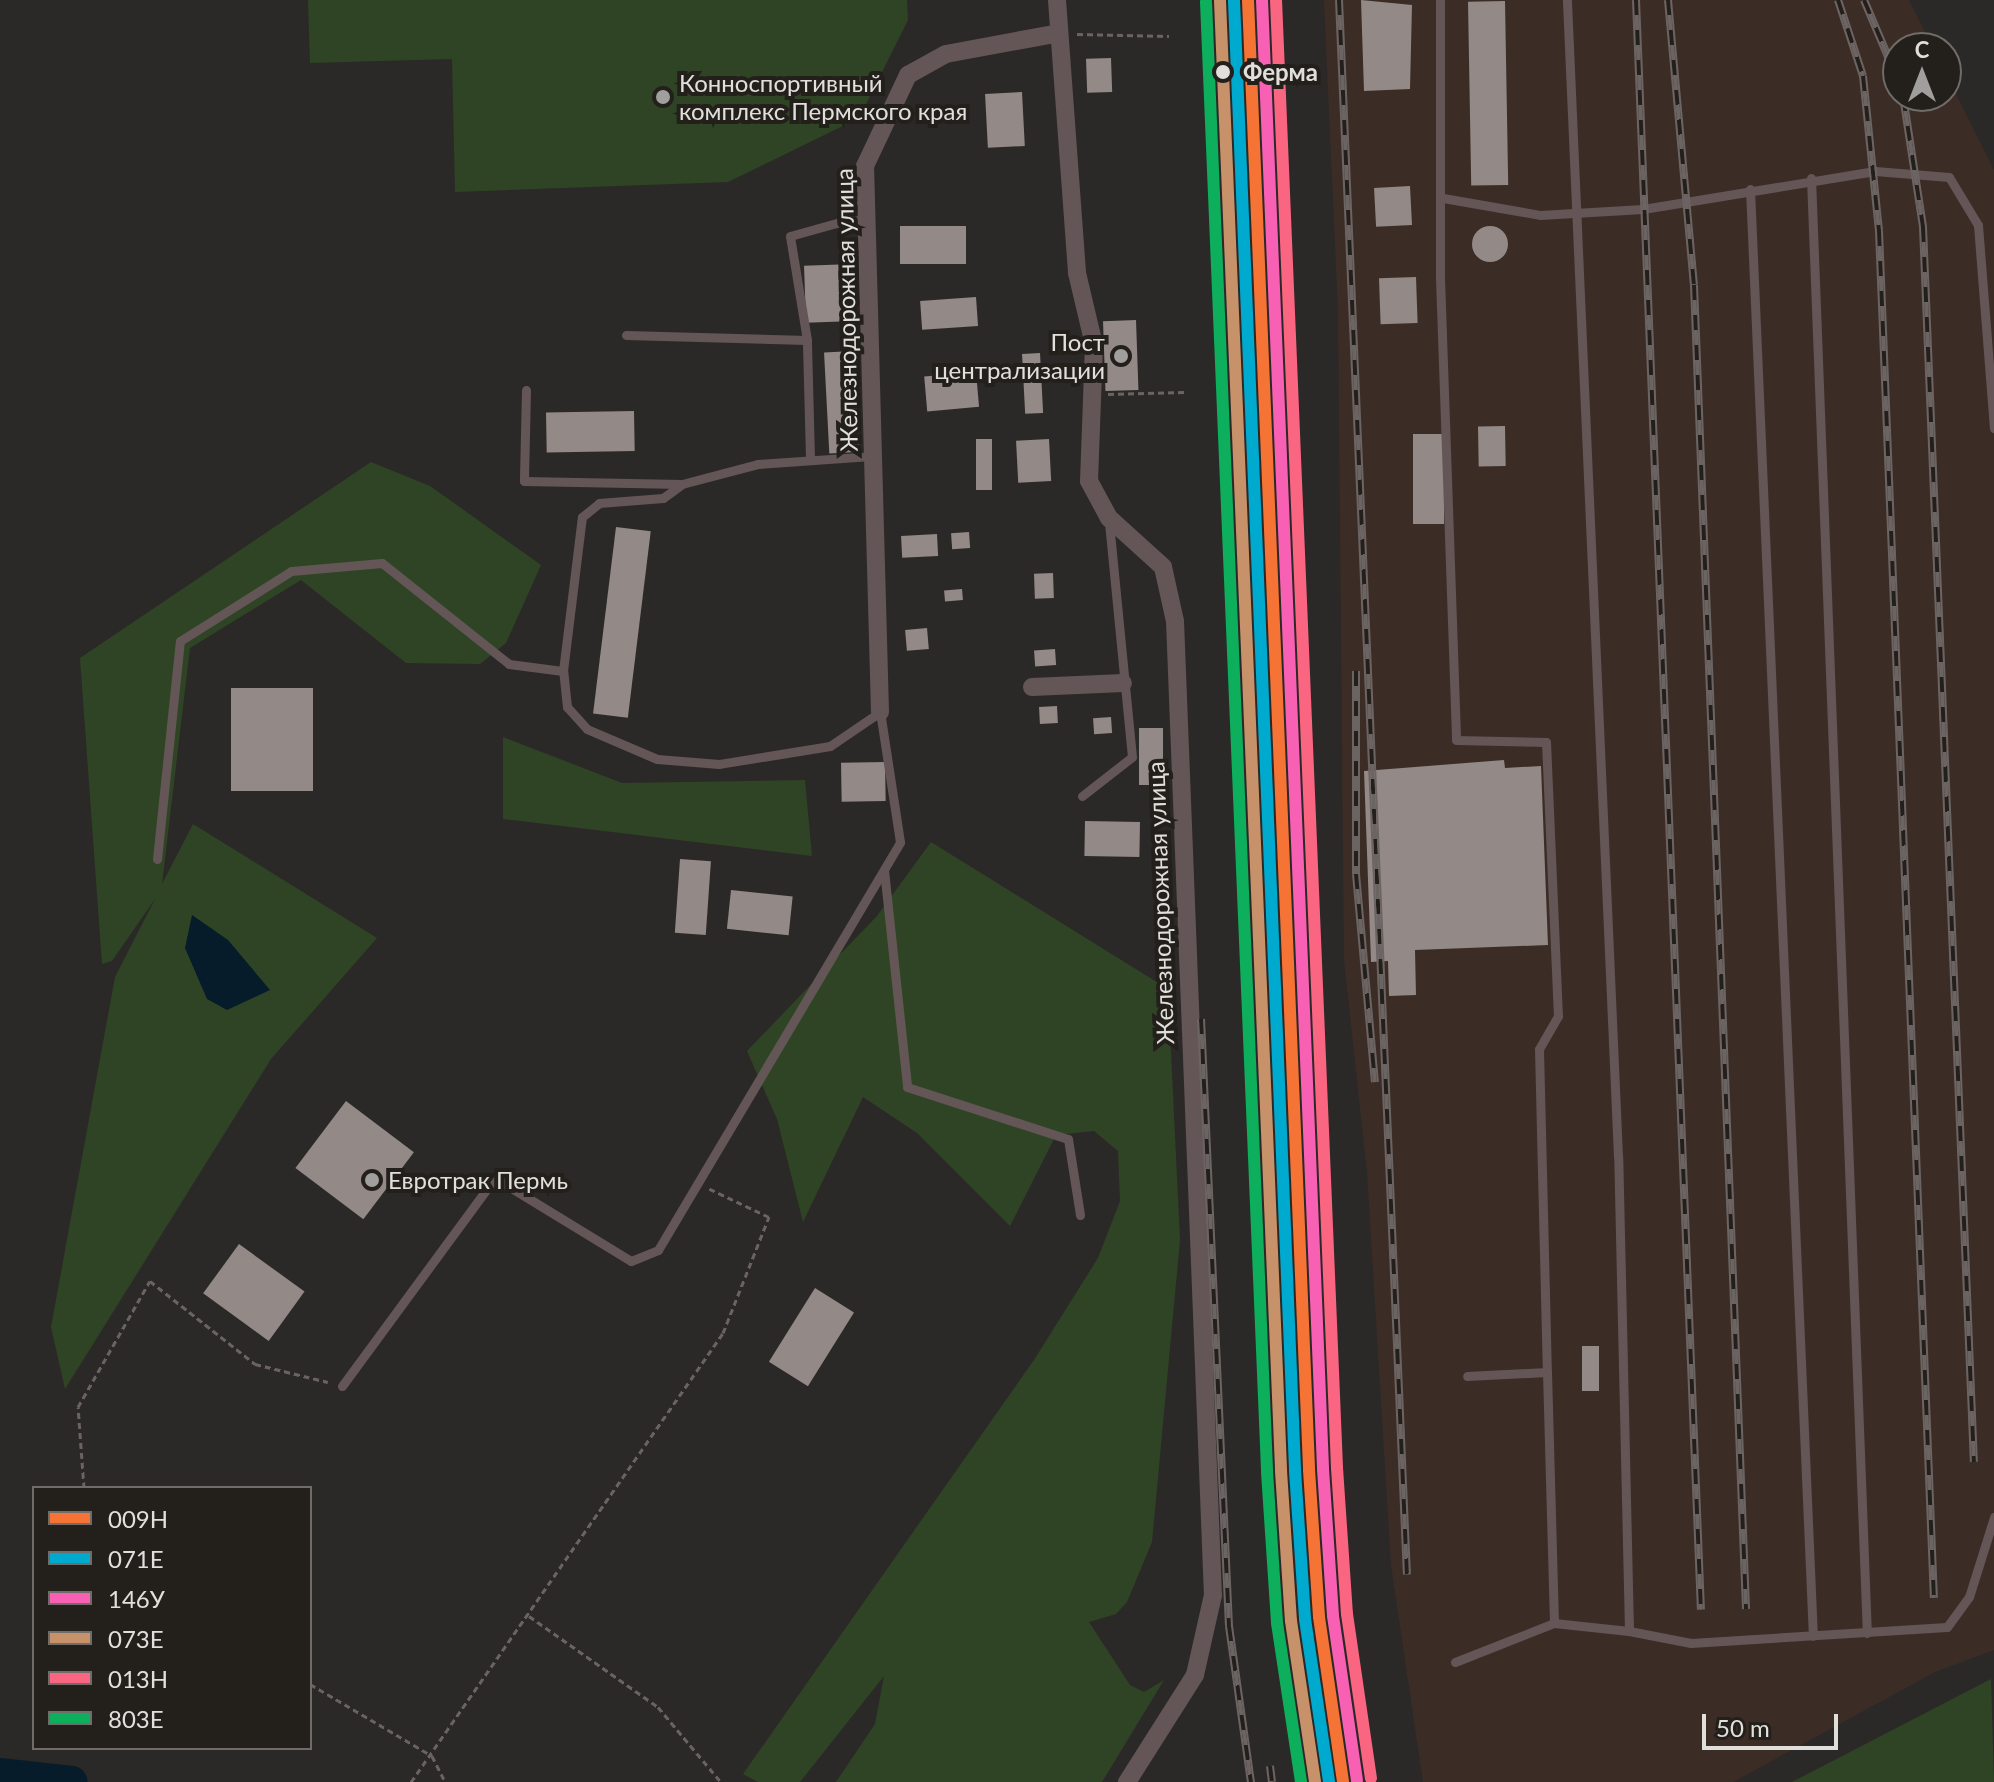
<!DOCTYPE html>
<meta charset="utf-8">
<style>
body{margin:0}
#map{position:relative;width:1994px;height:1782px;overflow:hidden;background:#2b2927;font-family:Lato,sans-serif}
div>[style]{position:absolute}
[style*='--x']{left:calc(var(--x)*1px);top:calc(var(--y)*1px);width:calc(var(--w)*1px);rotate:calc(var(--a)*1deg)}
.industrial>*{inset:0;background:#3c2c26}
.green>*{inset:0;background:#2f4425}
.water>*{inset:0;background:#061c2a}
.river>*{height:32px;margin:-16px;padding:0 16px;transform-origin:16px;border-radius:16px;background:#061c2a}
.building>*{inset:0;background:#938986;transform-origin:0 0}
.round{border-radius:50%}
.path>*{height:3px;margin-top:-1.5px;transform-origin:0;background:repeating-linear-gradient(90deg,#6b6262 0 6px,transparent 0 10px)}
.lane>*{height:9px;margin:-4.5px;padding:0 4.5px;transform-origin:4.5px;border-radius:4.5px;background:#645657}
.street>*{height:18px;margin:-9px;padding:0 9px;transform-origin:9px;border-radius:9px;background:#645657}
.rail>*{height:8px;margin-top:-4px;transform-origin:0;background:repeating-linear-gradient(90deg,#23201c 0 15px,#6c6463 0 30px);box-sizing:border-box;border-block:2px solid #6c6463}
.rail-1>*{height:12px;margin:-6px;padding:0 6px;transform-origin:6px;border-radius:6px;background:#f57335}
.rail-2>*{height:12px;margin:-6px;padding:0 6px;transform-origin:6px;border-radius:6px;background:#00a9ce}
.rail-3>*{height:12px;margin:-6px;padding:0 6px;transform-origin:6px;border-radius:6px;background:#f860b3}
.rail-4>*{height:12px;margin:-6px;padding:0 6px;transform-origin:6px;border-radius:6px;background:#c7916a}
.rail-5>*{height:12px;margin:-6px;padding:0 6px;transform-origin:6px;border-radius:6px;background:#fa6682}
.rail-6>*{height:12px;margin:-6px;padding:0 6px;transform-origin:6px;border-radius:6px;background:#0daf5c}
.dots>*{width:22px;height:22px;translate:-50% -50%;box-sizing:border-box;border:4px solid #23201c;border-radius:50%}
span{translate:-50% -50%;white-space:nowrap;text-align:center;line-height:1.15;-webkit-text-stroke:8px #23201c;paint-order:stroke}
.stop-label{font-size:24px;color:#e1dfdc;font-weight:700}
.left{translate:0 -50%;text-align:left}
.poi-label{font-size:24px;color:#e1dfdc}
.right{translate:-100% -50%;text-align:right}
.street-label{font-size:24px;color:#e1dfdc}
.legend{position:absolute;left:32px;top:1486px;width:280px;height:264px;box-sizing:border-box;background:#23201c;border:2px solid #6f6c69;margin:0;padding:10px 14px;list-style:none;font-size:24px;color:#e1dfdc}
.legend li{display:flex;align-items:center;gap:16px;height:40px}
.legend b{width:40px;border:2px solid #6f6c69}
.north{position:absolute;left:1882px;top:32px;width:80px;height:80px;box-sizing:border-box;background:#23201c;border:2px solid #6f6c69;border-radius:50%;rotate:0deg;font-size:22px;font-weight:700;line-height:32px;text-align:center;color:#e1dfdc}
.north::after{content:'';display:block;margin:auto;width:28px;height:36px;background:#a19f9d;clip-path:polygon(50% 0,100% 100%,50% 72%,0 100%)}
.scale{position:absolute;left:1702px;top:1714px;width:136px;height:36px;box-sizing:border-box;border:4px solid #e1dfdc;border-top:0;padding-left:10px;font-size:24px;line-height:28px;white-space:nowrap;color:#e1dfdc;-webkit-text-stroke:6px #23201c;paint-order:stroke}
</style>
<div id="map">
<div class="industrial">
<i style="clip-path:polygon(1324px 0,1909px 0,1933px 48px,1898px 48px,1898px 96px,1946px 96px,1946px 74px,1994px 170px,1994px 1650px,1935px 1672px,1733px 1782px,1423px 1782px,1391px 1565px,1367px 1172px,1344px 960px,1338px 310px)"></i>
</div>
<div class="green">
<i style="clip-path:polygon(308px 0,907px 0,908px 20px,859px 118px,728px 182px,455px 192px,452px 59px,310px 63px)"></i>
<i style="clip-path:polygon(371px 462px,430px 486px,541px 565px,506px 643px,480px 664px,406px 663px,301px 580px,190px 648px,162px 884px,193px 824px,377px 938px,271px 1059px,65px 1389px,51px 1327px,115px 977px,155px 899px,112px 961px,102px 964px,80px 658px)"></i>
<i style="clip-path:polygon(503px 737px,622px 783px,805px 780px,812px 856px,503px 819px)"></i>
<i style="clip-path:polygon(931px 842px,1168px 989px,1180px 1240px,1152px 1542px,1127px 1602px,1116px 1614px,1089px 1622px,1130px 1685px,1144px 1692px,1164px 1680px,1102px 1782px,836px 1782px,875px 1724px,884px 1676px,800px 1782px,758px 1782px,743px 1774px,1034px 1360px,1098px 1258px,1120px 1201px,1118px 1151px,1094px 1131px,1056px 1135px,1010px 1226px,917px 1133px,863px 1097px,803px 1222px,777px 1119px,747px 1051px,877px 916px)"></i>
<i style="clip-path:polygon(1991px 1679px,1994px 1782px,1792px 1782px)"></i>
</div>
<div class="water">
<i style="clip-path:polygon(192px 915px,228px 940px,270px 990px,227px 1010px,207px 999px,185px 948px)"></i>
</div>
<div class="river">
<i style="--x:0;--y:1774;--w:72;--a:6.3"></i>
</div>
<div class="building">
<i style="clip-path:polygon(1361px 0,1412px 5px,1410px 89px,1364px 91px)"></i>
<i style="left:1505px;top:1px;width:184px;height:37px;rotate:89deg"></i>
<i style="left:1111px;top:58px;width:34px;height:25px;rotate:88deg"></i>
<i style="left:1022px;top:92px;width:54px;height:37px;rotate:87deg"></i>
<i style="left:1410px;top:186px;width:39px;height:36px;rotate:87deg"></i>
<i style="left:966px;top:226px;width:38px;height:66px;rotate:90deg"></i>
<i class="round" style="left:1472px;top:226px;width:36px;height:36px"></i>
<i style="left:853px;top:264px;width:57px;height:49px;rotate:88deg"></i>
<i style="left:1416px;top:277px;width:46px;height:37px;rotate:88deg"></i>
<i style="left:976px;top:297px;width:29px;height:56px;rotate:86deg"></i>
<i style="left:1136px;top:320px;width:70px;height:33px;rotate:88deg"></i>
<i style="left:854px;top:351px;width:101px;height:30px;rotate:87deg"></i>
<i style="left:1040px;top:353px;width:60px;height:18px;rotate:87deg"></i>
<i style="left:976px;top:372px;width:35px;height:52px;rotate:85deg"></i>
<i style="left:634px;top:411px;width:40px;height:88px;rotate:89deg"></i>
<i style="left:1505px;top:426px;width:40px;height:27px;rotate:89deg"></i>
<i style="left:1413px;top:434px;width:31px;height:90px"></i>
<i style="left:976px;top:439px;width:16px;height:51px"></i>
<i style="left:1049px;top:439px;width:42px;height:33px;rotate:87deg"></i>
<i style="left:616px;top:527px;width:35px;height:188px;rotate:7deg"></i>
<i style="left:969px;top:532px;width:16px;height:18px;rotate:86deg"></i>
<i style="left:937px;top:534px;width:22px;height:36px;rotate:87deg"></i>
<i style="left:1053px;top:573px;width:25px;height:19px;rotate:88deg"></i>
<i style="left:962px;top:589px;width:11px;height:18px;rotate:85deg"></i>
<i style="left:927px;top:628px;width:21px;height:22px;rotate:85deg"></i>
<i style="left:1055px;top:649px;width:16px;height:21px;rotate:86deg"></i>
<i style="left:231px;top:688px;width:82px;height:103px"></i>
<i style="left:1057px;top:706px;width:17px;height:18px;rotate:87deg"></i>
<i style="left:1111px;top:717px;width:16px;height:18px;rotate:86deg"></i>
<i style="left:1139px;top:728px;width:24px;height:57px"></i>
<i style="clip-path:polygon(1504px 760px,1505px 768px,1541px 766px,1548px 945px,1415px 950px,1416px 995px,1389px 996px,1388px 961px,1371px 962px,1364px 771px)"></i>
<i style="left:885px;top:762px;width:39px;height:44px;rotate:89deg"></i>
<i style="left:1085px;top:821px;width:55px;height:35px;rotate:1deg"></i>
<i style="left:680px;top:859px;width:31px;height:74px;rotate:4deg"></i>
<i style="left:731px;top:890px;width:62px;height:39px;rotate:6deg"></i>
<i style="left:346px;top:1101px;width:85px;height:84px;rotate:37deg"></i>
<i style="left:239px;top:1244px;width:81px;height:61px;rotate:36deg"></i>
<i style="left:815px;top:1288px;width:46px;height:87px;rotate:32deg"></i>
<i style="left:1582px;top:1346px;width:17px;height:45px"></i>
</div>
<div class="path">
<i style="--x:1077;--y:34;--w:92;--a:1.2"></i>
<i style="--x:1108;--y:394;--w:76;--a:-1.5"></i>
<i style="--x:84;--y:1488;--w:81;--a:-94.2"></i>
<i style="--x:78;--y:1407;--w:145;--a:-60.3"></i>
<i style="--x:150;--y:1281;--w:134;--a:38.3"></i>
<i style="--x:255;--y:1364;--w:75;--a:13.9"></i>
<i style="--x:529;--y:1616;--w:158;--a:35.2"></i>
<i style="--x:658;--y:1707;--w:98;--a:50"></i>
<i style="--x:310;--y:1684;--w:142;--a:30.5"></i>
<i style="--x:432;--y:1756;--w:29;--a:63"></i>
<i style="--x:411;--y:1782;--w:547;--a:-55.21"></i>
<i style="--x:723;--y:1333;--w:125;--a:-68.4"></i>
<i style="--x:769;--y:1217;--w:68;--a:-154.6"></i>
</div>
<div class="lane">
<i style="--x:1440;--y:0;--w:278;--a:90"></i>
<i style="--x:1440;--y:278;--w:462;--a:88"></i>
<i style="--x:1456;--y:740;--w:90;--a:1.3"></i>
<i style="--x:1546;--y:742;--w:274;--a:87.5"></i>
<i style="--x:1558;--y:1016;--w:38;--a:120"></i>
<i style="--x:1539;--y:1049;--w:323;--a:88.6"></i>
<i style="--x:1547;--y:1372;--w:80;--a:177.1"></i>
<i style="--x:1811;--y:178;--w:1456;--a:87.8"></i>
<i style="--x:1750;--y:189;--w:1448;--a:87.51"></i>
<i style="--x:1443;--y:198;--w:98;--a:9.9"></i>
<i style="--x:1540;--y:215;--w:103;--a:-3.3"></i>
<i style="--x:1643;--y:209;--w:235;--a:-9.3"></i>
<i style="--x:1875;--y:171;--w:74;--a:4.6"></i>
<i style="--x:1949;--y:177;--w:56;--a:58.9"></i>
<i style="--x:1978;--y:225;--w:204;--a:85.5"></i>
<i style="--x:626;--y:335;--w:181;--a:1.6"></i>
<i style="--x:526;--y:390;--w:91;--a:91.3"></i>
<i style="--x:524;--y:481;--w:158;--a:1.1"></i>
<i style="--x:810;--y:458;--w:118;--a:-91.5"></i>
<i style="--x:807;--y:340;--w:105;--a:-99.3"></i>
<i style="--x:790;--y:236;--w:78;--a:-15.6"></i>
<i style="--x:1082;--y:796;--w:63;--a:-38"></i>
<i style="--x:1132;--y:757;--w:237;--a:-95.6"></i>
<i style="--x:157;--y:859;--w:219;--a:-84"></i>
<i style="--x:180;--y:641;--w:131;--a:-32.2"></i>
<i style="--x:291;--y:571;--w:91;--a:-5"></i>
<i style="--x:382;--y:563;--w:162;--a:38.5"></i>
<i style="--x:509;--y:664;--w:54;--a:7.4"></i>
<i style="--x:884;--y:870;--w:218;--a:83.9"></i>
<i style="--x:907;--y:1087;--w:169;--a:17.9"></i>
<i style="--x:1068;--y:1139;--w:77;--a:81"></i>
<i style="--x:1547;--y:1372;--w:251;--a:88.4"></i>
<i style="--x:342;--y:1386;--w:258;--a:-53.7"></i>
<i style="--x:495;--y:1178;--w:159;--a:31.4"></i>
<i style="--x:631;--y:1261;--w:29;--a:-22"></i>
<i style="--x:658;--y:1250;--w:474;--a:-59.3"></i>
<i style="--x:900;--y:842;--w:132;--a:-98.7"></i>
<i style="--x:880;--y:712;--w:60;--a:145.8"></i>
<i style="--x:830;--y:746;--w:112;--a:170.8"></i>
<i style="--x:719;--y:764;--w:62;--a:-175.4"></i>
<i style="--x:657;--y:759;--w:76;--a:-156.8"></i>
<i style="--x:587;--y:729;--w:30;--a:-132"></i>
<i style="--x:567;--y:707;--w:36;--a:-96"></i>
<i style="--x:563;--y:671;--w:155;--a:-83"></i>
<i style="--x:582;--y:517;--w:22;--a:-39"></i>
<i style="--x:599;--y:503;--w:64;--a:-4.5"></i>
<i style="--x:663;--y:498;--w:24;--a:-36"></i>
<i style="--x:682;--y:484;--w:79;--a:-14.7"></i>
<i style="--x:758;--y:464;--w:113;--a:-4"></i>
<i style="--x:1629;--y:1631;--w:63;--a:11"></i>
<i style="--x:1691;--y:1643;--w:256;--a:-3.6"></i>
<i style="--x:1947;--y:1627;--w:37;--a:-54"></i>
<i style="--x:1969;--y:1597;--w:84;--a:-72.6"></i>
<i style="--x:1455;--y:1662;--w:106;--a:-21.5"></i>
<i style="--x:1554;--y:1623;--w:75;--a:6.1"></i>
<i style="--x:1629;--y:1631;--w:475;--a:-91.3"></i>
<i style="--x:1618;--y:1156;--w:1157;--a:-92.53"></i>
</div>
<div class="street">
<i style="--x:1057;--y:0;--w:274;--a:85.8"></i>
<i style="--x:1077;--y:273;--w:74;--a:76.7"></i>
<i style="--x:1094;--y:345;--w:136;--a:92.1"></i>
<i style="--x:1089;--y:481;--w:42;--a:61.6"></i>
<i style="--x:1109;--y:518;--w:73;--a:42.2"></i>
<i style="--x:1163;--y:567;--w:55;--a:77.5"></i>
<i style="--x:1175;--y:621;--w:975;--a:87.77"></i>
<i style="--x:1213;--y:1595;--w:82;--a:102.7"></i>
<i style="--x:1195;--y:1675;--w:127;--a:122.4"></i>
<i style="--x:1032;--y:687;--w:91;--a:-2.5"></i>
<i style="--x:880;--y:712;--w:546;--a:-91.57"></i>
<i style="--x:865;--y:166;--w:101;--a:-64.7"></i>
<i style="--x:908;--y:75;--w:43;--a:-28.9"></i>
<i style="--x:946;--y:54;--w:115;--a:-10.5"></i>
</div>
<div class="rail">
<i style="--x:1339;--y:0;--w:1576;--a:87.53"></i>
<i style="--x:1636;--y:0;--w:1611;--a:87.69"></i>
<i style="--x:1668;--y:0;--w:286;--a:84.8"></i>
<i style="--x:1694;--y:285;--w:1325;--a:87.75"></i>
<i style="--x:1838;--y:0;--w:80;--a:71.8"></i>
<i style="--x:1863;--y:76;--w:156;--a:84.1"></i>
<i style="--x:1879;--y:231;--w:1368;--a:87.7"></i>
<i style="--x:1864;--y:0;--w:87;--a:67"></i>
<i style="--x:1903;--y:96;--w:133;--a:81.3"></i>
<i style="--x:1923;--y:227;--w:1236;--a:87.64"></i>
<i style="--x:1356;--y:671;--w:203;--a:90"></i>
<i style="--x:1356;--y:874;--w:209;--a:84.8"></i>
<i style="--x:1201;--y:1019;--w:608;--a:87.36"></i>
<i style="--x:1229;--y:1626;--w:158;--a:82"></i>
<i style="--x:1270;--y:1766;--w:16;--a:83"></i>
</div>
<div class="rail-1">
<i style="--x:1248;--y:0;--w:1471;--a:87.62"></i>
<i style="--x:1309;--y:1470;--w:147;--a:86.1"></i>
<i style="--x:1319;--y:1617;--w:167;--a:81.7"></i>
</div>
<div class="rail-2">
<i style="--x:1234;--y:1;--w:1471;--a:87.62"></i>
<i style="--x:1295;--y:1471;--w:148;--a:86.1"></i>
<i style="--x:1305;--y:1619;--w:165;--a:81.6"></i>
</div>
<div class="rail-3">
<i style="--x:1262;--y:0;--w:1470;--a:87.62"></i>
<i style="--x:1323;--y:1469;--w:147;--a:86.1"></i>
<i style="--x:1333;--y:1616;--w:166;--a:81.7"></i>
</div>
<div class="rail-4">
<i style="--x:1220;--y:1;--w:1471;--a:87.62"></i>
<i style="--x:1281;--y:1471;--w:150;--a:86.2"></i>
<i style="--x:1291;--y:1621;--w:163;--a:81.5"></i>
</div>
<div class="rail-5">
<i style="--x:1276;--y:0;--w:1469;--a:87.62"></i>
<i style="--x:1337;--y:1468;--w:146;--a:86.1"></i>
<i style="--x:1347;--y:1614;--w:166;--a:81.7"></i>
</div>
<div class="rail-6">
<i style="--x:1206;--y:2;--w:1471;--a:87.62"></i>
<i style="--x:1267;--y:1472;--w:151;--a:86.2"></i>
<i style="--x:1277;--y:1623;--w:161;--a:81.4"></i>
</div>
<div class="dots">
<i style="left:1223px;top:72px;background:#e1dfdc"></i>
<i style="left:663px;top:97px;background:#a19f9d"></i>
<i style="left:1121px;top:356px;background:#a19f9d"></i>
<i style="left:372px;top:1180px;background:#a19f9d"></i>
</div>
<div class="stop-label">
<span class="left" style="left:1243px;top:72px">Ферма</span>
</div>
<div class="poi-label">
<span class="left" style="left:679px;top:97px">Конноспортивный<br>комплекс Пермского края</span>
<span class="right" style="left:1105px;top:356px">Пост<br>централизации</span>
<span class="left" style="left:388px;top:1180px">Евротрак Пермь</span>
</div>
<div class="street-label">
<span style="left:846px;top:310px;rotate:-91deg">Железнодорожная улица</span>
<span style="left:1160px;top:903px;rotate:-92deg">Железнодорожная улица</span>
</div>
<ul class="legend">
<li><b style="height:10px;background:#f57335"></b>009Н</li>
<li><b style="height:10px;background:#00a9ce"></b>071Е</li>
<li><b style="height:10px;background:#f860b3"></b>146У</li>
<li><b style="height:10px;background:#c7916a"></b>073Е</li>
<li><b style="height:10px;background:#fa6682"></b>013Н</li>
<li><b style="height:10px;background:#0daf5c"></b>803Е</li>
</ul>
<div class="north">С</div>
<div class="scale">50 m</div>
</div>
